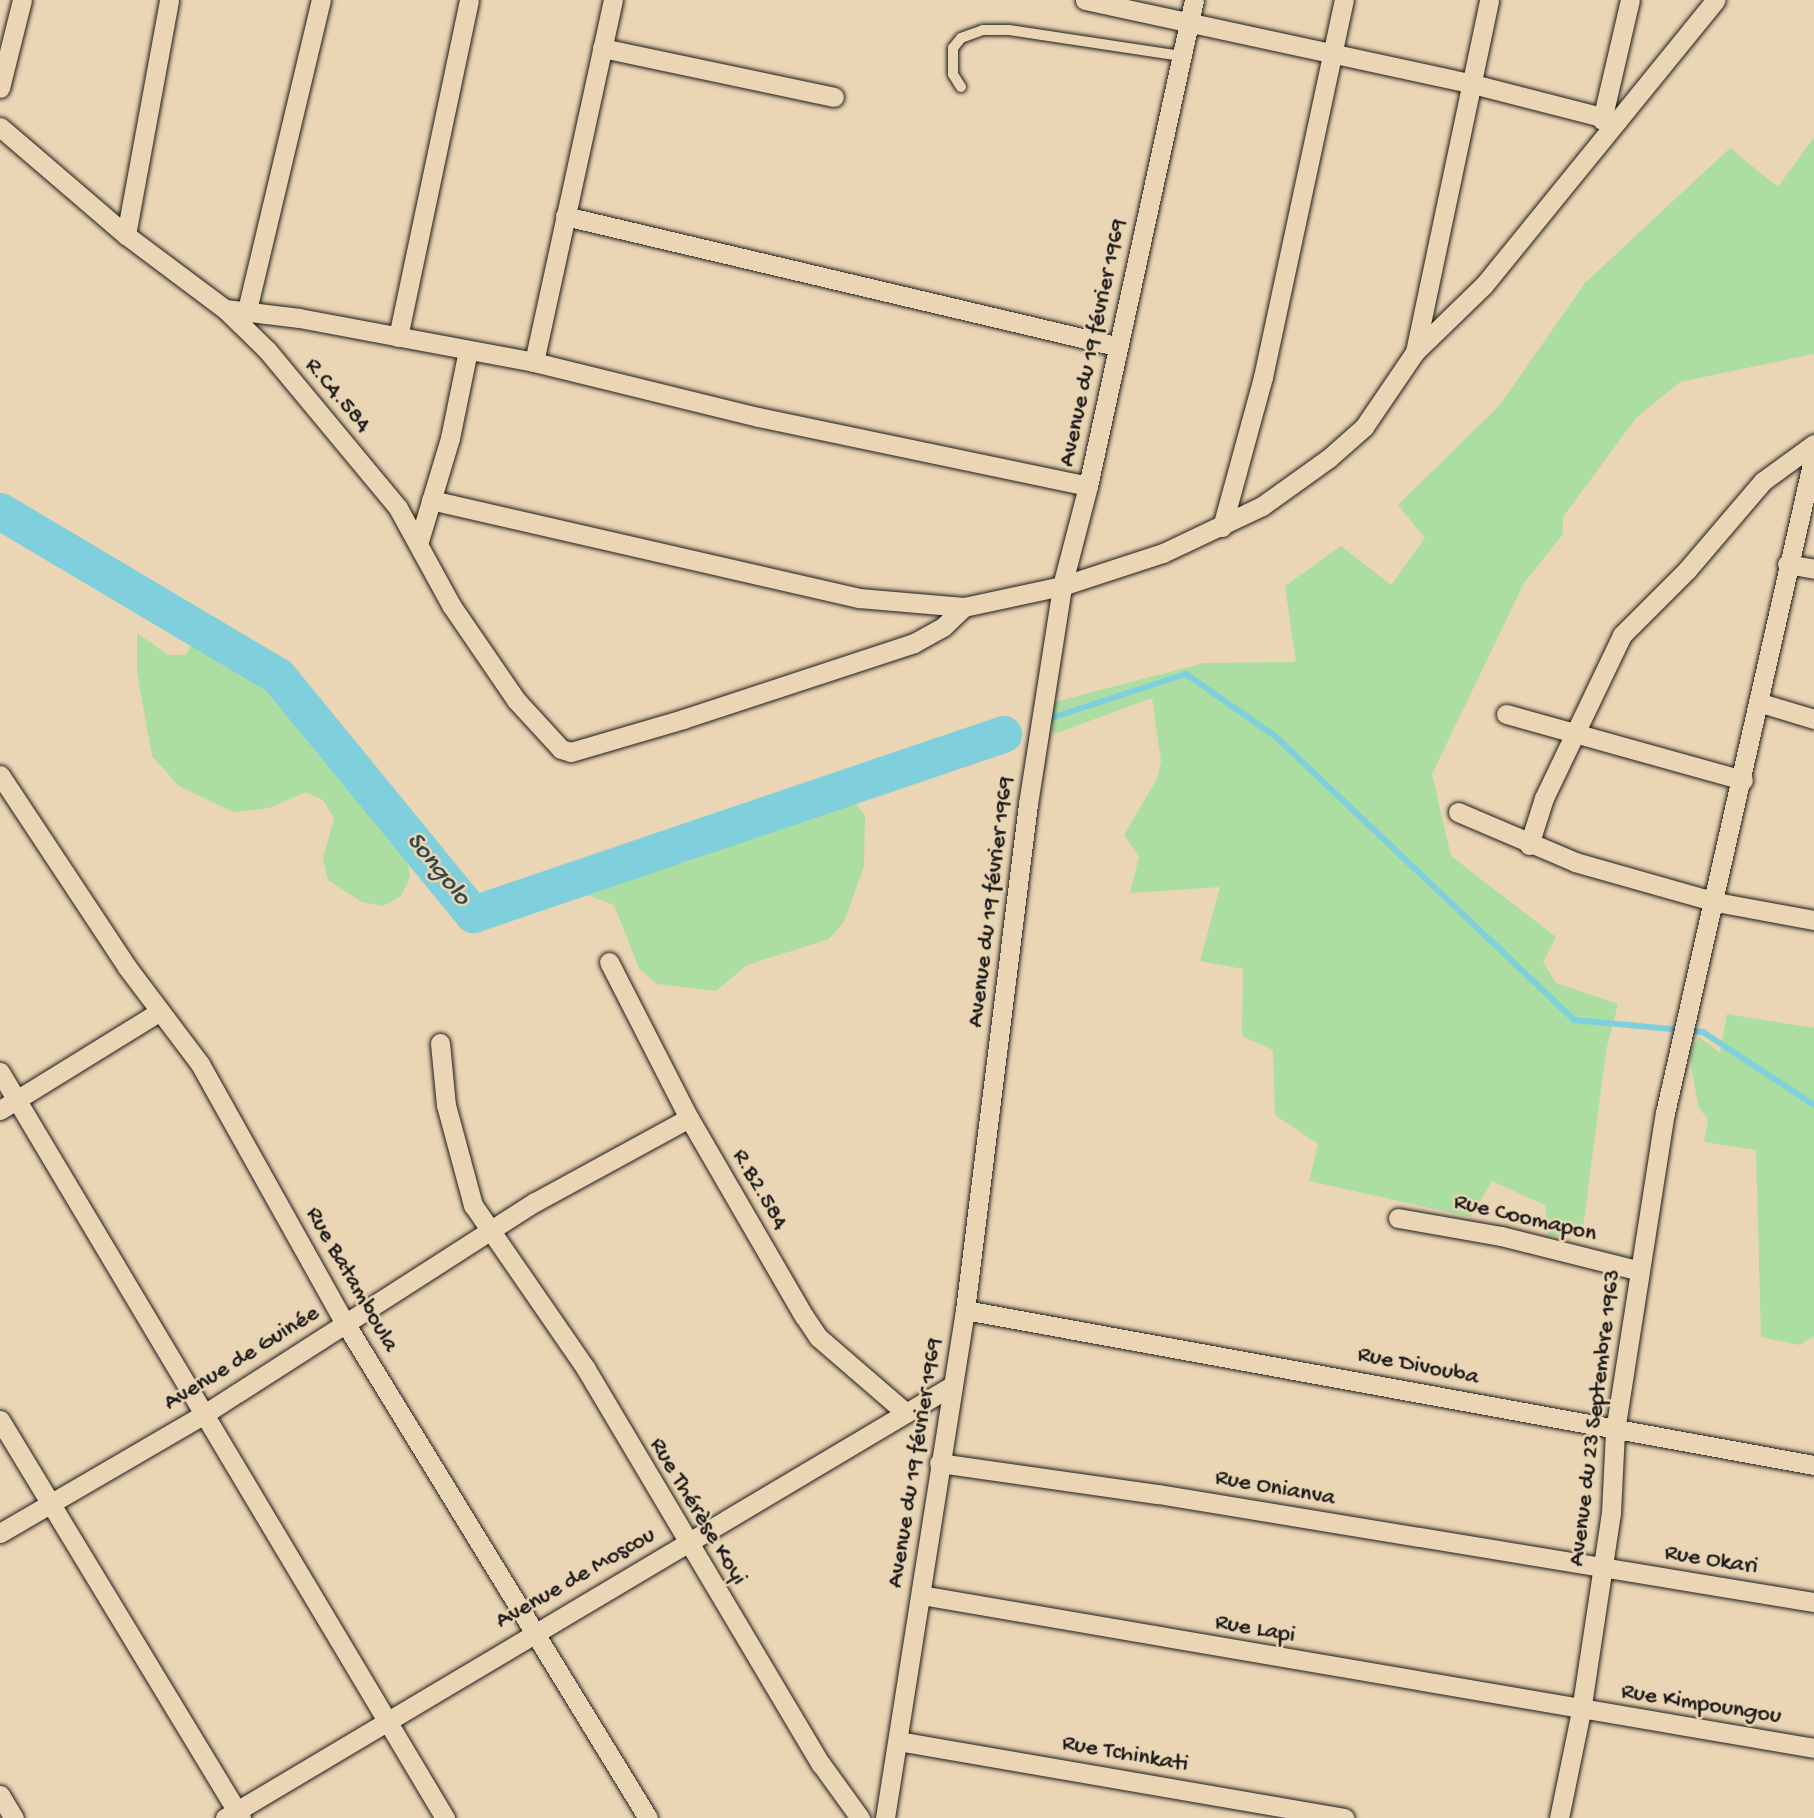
<!DOCTYPE html>
<meta charset="utf-8">
<style>
body{margin:0}
#map{position:relative;width:1814px;height:1818px;overflow:hidden;background:#ead5b4;font-family:"Gochi Hand",sans-serif}
div>[style]{position:absolute}
[style*='--x']{left:calc(var(--x)*1px);top:calc(var(--y)*1px);width:calc(var(--w)*1px);rotate:calc(var(--a)*1deg)}
.green>*{inset:0;background:#abdea0}
.stream>*{height:6px;margin:-3px;padding:0 3px;transform-origin:3px;border-radius:3px;background:#80cfdc}
.river>*{height:37px;margin:-18.5px;padding:0 18.5px;transform-origin:18.5px;border-radius:18.5px;background:#80cfdc}
.roads{filter:drop-shadow(0 0 2px #1c1c1c) drop-shadow(0 0 2px #1c1c1c)}
.lane>*{height:10px;margin:-5px;padding:0 5px;transform-origin:5px;border-radius:5px;background:#ead5b4}
.street>*{height:19px;margin:-9.5px;padding:0 9.5px;transform-origin:9.5px;border-radius:9.5px;background:#ead5b4}
span{translate:-50% -50%;white-space:nowrap;text-align:center;line-height:1.15;-webkit-text-stroke:5px #ead5b4;paint-order:stroke}
.street-label{font-size:24px;color:#1c1c1c}
.water-label{font-size:26px;color:#35494c;font-style:italic}
</style>
<div id="map">
<div class="green">
<i style="clip-path:polygon(1814px 137px,1814px 354px,1680px 382px,1636px 418px,1563px 517px,1563px 534px,1524px 583px,1432px 774px,1451px 856px,1556px 937px,1543px 962px,1556px 983px,1618px 1004px,1606px 1051px,1582px 1236px,1548px 1236px,1545px 1205px,1492px 1181px,1471px 1217px,1309px 1181px,1318px 1144px,1275px 1115px,1273px 1050px,1242px 1036px,1243px 969px,1200px 961px,1220px 887px,1130px 893px,1139px 857px,1124px 835px,1158px 777px,1161px 761px,1152px 698px,1054px 734px,1043px 705px,1204px 663px,1296px 662px,1285px 586px,1341px 546px,1391px 585px,1425px 538px,1398px 505px,1499px 406px,1585px 283px,1730px 148px,1778px 187px)"></i>
<i style="clip-path:polygon(137px 633px,168px 655px,186px 655px,196px 636px,271px 679px,377px 811px,407px 859px,410px 877px,401px 896px,383px 906px,362px 902px,328px 880px,323px 859px,334px 818px,323px 800px,306px 792px,269px 808px,233px 812px,179px 786px,152px 756px,137px 672px)"></i>
<i style="clip-path:polygon(837px 793px,854px 800px,865px 816px,864px 866px,844px 922px,829px 939px,747px 965px,716px 991px,657px 984px,639px 968px,614px 905px,587px 895px,621px 875px,688px 862px,735px 844px,817px 798px)"></i>
<i style="clip-path:polygon(1727px 1014px,1814px 1028px,1814px 1336px,1800px 1345px,1761px 1337px,1756px 1150px,1704px 1142px,1708px 1120px,1698px 1106px,1689px 1052px,1699px 1037px,1720px 1053px)"></i>
</div>
<div class="stream">
<i style="--x:1045;--y:720;--w:148;--a:-18.1"></i>
<i style="--x:1186;--y:674;--w:108;--a:34.9"></i>
<i style="--x:1275;--y:736;--w:412;--a:43.5"></i>
<i style="--x:1574;--y:1020;--w:130;--a:5.3"></i>
<i style="--x:1703;--y:1032;--w:133;--a:33.3"></i>
</div>
<div class="river">
<i style="--x:0;--y:511;--w:323;--a:30.7"></i>
<i style="--x:278;--y:676;--w:308;--a:50.7"></i>
<i style="--x:473;--y:914;--w:560;--a:-18.76"></i>
</div>
<div class="roads">
<div class="lane">
<i style="--x:961;--y:87;--w:15;--a:-122"></i>
<i style="--x:953;--y:74;--w:26;--a:-90"></i>
<i style="--x:953;--y:48;--w:13;--a:-51"></i>
<i style="--x:961;--y:38;--w:23;--a:-20"></i>
<i style="--x:983;--y:30;--w:26;--a:0"></i>
<i style="--x:1009;--y:30;--w:174;--a:8.6"></i>
</div>
<div class="street">
<i style="--x:1085;--y:0;--w:393;--a:12.2"></i>
<i style="--x:1469;--y:83;--w:153;--a:14.4"></i>
<i style="--x:602;--y:48;--w:237;--a:11.9"></i>
<i style="--x:0;--y:88;--w:91;--a:-76"></i>
<i style="--x:1602;--y:120;--w:123;--a:-76.9"></i>
<i style="--x:0;--y:127;--w:166;--a:40.6"></i>
<i style="--x:126;--y:235;--w:124;--a:36.8"></i>
<i style="--x:225;--y:309;--w:59;--a:44.3"></i>
<i style="--x:267;--y:350;--w:205;--a:50.3"></i>
<i style="--x:398;--y:508;--w:111;--a:61.3"></i>
<i style="--x:451;--y:605;--w:115;--a:55.6"></i>
<i style="--x:516;--y:700;--w:67;--a:47.4"></i>
<i style="--x:561;--y:749;--w:10;--a:17"></i>
<i style="--x:571;--y:752;--w:117;--a:-16.4"></i>
<i style="--x:683;--y:719;--w:243;--a:-18.2"></i>
<i style="--x:914;--y:643;--w:33;--a:-29"></i>
<i style="--x:943;--y:627;--w:29;--a:-44"></i>
<i style="--x:565;--y:216;--w:566;--a:13.28"></i>
<i style="--x:126;--y:235;--w:239;--a:-79.6"></i>
<i style="--x:225;--y:309;--w:75;--a:6.9"></i>
<i style="--x:299;--y:318;--w:239;--a:10.6"></i>
<i style="--x:534;--y:362;--w:231;--a:13.8"></i>
<i style="--x:758;--y:417;--w:337;--a:11.8"></i>
<i style="--x:247;--y:310;--w:319;--a:-76.6"></i>
<i style="--x:398;--y:337;--w:344;--a:-78.1"></i>
<i style="--x:1415;--y:352;--w:360;--a:-78.1"></i>
<i style="--x:534;--y:362;--w:371;--a:-77.7"></i>
<i style="--x:431;--y:500;--w:439;--a:12.9"></i>
<i style="--x:859;--y:598;--w:105;--a:4.9"></i>
<i style="--x:964;--y:607;--w:100;--a:-12.1"></i>
<i style="--x:1062;--y:586;--w:106;--a:-18.1"></i>
<i style="--x:1163;--y:553;--w:110;--a:-25.4"></i>
<i style="--x:1262;--y:506;--w:82;--a:-35.6"></i>
<i style="--x:1329;--y:458;--w:47;--a:-41.5"></i>
<i style="--x:1364;--y:427;--w:91;--a:-55.8"></i>
<i style="--x:1415;--y:352;--w:96;--a:-44.2"></i>
<i style="--x:1484;--y:285;--w:367;--a:-50.9"></i>
<i style="--x:1222;--y:527;--w:156;--a:-74.7"></i>
<i style="--x:1263;--y:377;--w:386;--a:-77.9"></i>
<i style="--x:419;--y:541;--w:108;--a:-73.2"></i>
<i style="--x:450;--y:438;--w:90;--a:-78.4"></i>
<i style="--x:1787;--y:564;--w:27;--a:10"></i>
<i style="--x:1761;--y:703;--w:55;--a:16.8"></i>
<i style="--x:1506;--y:714;--w:246;--a:15.6"></i>
<i style="--x:0;--y:775;--w:230;--a:56.5"></i>
<i style="--x:127;--y:967;--w:121;--a:53"></i>
<i style="--x:200;--y:1064;--w:297;--a:60.8"></i>
<i style="--x:345;--y:1323;--w:580;--a:58.53"></i>
<i style="--x:1458;--y:812;--w:127;--a:23.1"></i>
<i style="--x:1575;--y:862;--w:147;--a:15.8"></i>
<i style="--x:1716;--y:902;--w:100;--a:10.4"></i>
<i style="--x:1529;--y:845;--w:49;--a:-72.3"></i>
<i style="--x:1544;--y:798;--w:181;--a:-64.4"></i>
<i style="--x:1622;--y:635;--w:92;--a:-45"></i>
<i style="--x:1687;--y:570;--w:117;--a:-49.5"></i>
<i style="--x:1763;--y:481;--w:63;--a:-36"></i>
<i style="--x:609;--y:962;--w:175;--a:62.9"></i>
<i style="--x:689;--y:1118;--w:229;--a:59.9"></i>
<i style="--x:804;--y:1316;--w:25;--a:56"></i>
<i style="--x:818;--y:1337;--w:116;--a:40.8"></i>
<i style="--x:440;--y:1043;--w:62;--a:84.5"></i>
<i style="--x:446;--y:1105;--w:104;--a:74.9"></i>
<i style="--x:473;--y:1205;--w:199;--a:55.4"></i>
<i style="--x:586;--y:1369;--w:460;--a:59.3"></i>
<i style="--x:821;--y:1764;--w:67;--a:54.2"></i>
<i style="--x:0;--y:1072;--w:869;--a:59.18"></i>
<i style="--x:0;--y:1110;--w:188;--a:-31.7"></i>
<i style="--x:1398;--y:1218;--w:105;--a:9.9"></i>
<i style="--x:1501;--y:1236;--w:143;--a:14.1"></i>
<i style="--x:965;--y:1310;--w:863;--a:10.35"></i>
<i style="--x:0;--y:1420;--w:465;--a:58.8"></i>
<i style="--x:939;--y:1463;--w:221;--a:8.1"></i>
<i style="--x:1158;--y:1494;--w:665;--a:9.35"></i>
<i style="--x:0;--y:1533;--w:238;--a:-30.2"></i>
<i style="--x:206;--y:1413;--w:391;--a:-32.7"></i>
<i style="--x:535;--y:1202;--w:175;--a:-28.6"></i>
<i style="--x:921;--y:1595;--w:906;--a:9.72"></i>
<i style="--x:898;--y:1741;--w:453;--a:9.8"></i>
<i style="--x:0;--y:1795;--w:27;--a:59"></i>
<i style="--x:225;--y:1818;--w:847;--a:-30.74"></i>
<i style="--x:885;--y:1818;--w:514;--a:-81.05"></i>
<i style="--x:965;--y:1310;--w:510;--a:-82.9"></i>
<i style="--x:1028;--y:804;--w:221;--a:-81.1"></i>
<i style="--x:1062;--y:586;--w:103;--a:-75.4"></i>
<i style="--x:1088;--y:486;--w:497;--a:-77.7"></i>
<i style="--x:1559;--y:1818;--w:109;--a:-78.4"></i>
<i style="--x:1581;--y:1711;--w:200;--a:-81.4"></i>
<i style="--x:1611;--y:1513;--w:82;--a:-87.2"></i>
<i style="--x:1615;--y:1431;--w:322;--a:-81.1"></i>
<i style="--x:1665;--y:1113;--w:675;--a:-77.24"></i>
</div>
</div>
<div class="street-label">
<span style="left:1094px;top:343px;rotate:-78deg">Avenue du 19 février 1969</span>
<span style="left:337px;top:396px;rotate:50deg">R.C4.584</span>
<span style="left:992px;top:902px;rotate:-83deg">Avenue du 19 février 1969</span>
<span style="left:759px;top:1190px;rotate:60deg">R.B2.584</span>
<span style="left:1525px;top:1219px;rotate:13deg">Rue Coomapon</span>
<span style="left:351px;top:1280px;rotate:60deg">Rue Batamboula</span>
<span style="left:242px;top:1359px;rotate:-32deg">Avenue de Guinée</span>
<span style="left:1418px;top:1367px;rotate:11deg">Rue Divouba</span>
<span style="left:1596px;top:1418px;rotate:-83deg">Avenue du 23 Septembre 1963</span>
<span style="left:916px;top:1463px;rotate:-81deg">Avenue du 19 février 1969</span>
<span style="left:1275px;top:1489px;rotate:10deg">Rue Onianva</span>
<span style="left:697px;top:1512px;rotate:59deg">Rue Thérèse Koyi</span>
<span style="left:1711px;top:1561px;rotate:9deg">Rue Okari</span>
<span style="left:576px;top:1579px;rotate:-30deg">Avenue de Moscou</span>
<span style="left:1255px;top:1630px;rotate:10deg">Rue Lapi</span>
<span style="left:1701px;top:1705px;rotate:9deg">Rue Kimpoungou</span>
<span style="left:1125px;top:1755px;rotate:10deg">Rue Tchinkati</span>
</div>
<div class="water-label">
<span style="left:437px;top:870px;rotate:51deg">Songolo</span>
</div>
</div>
